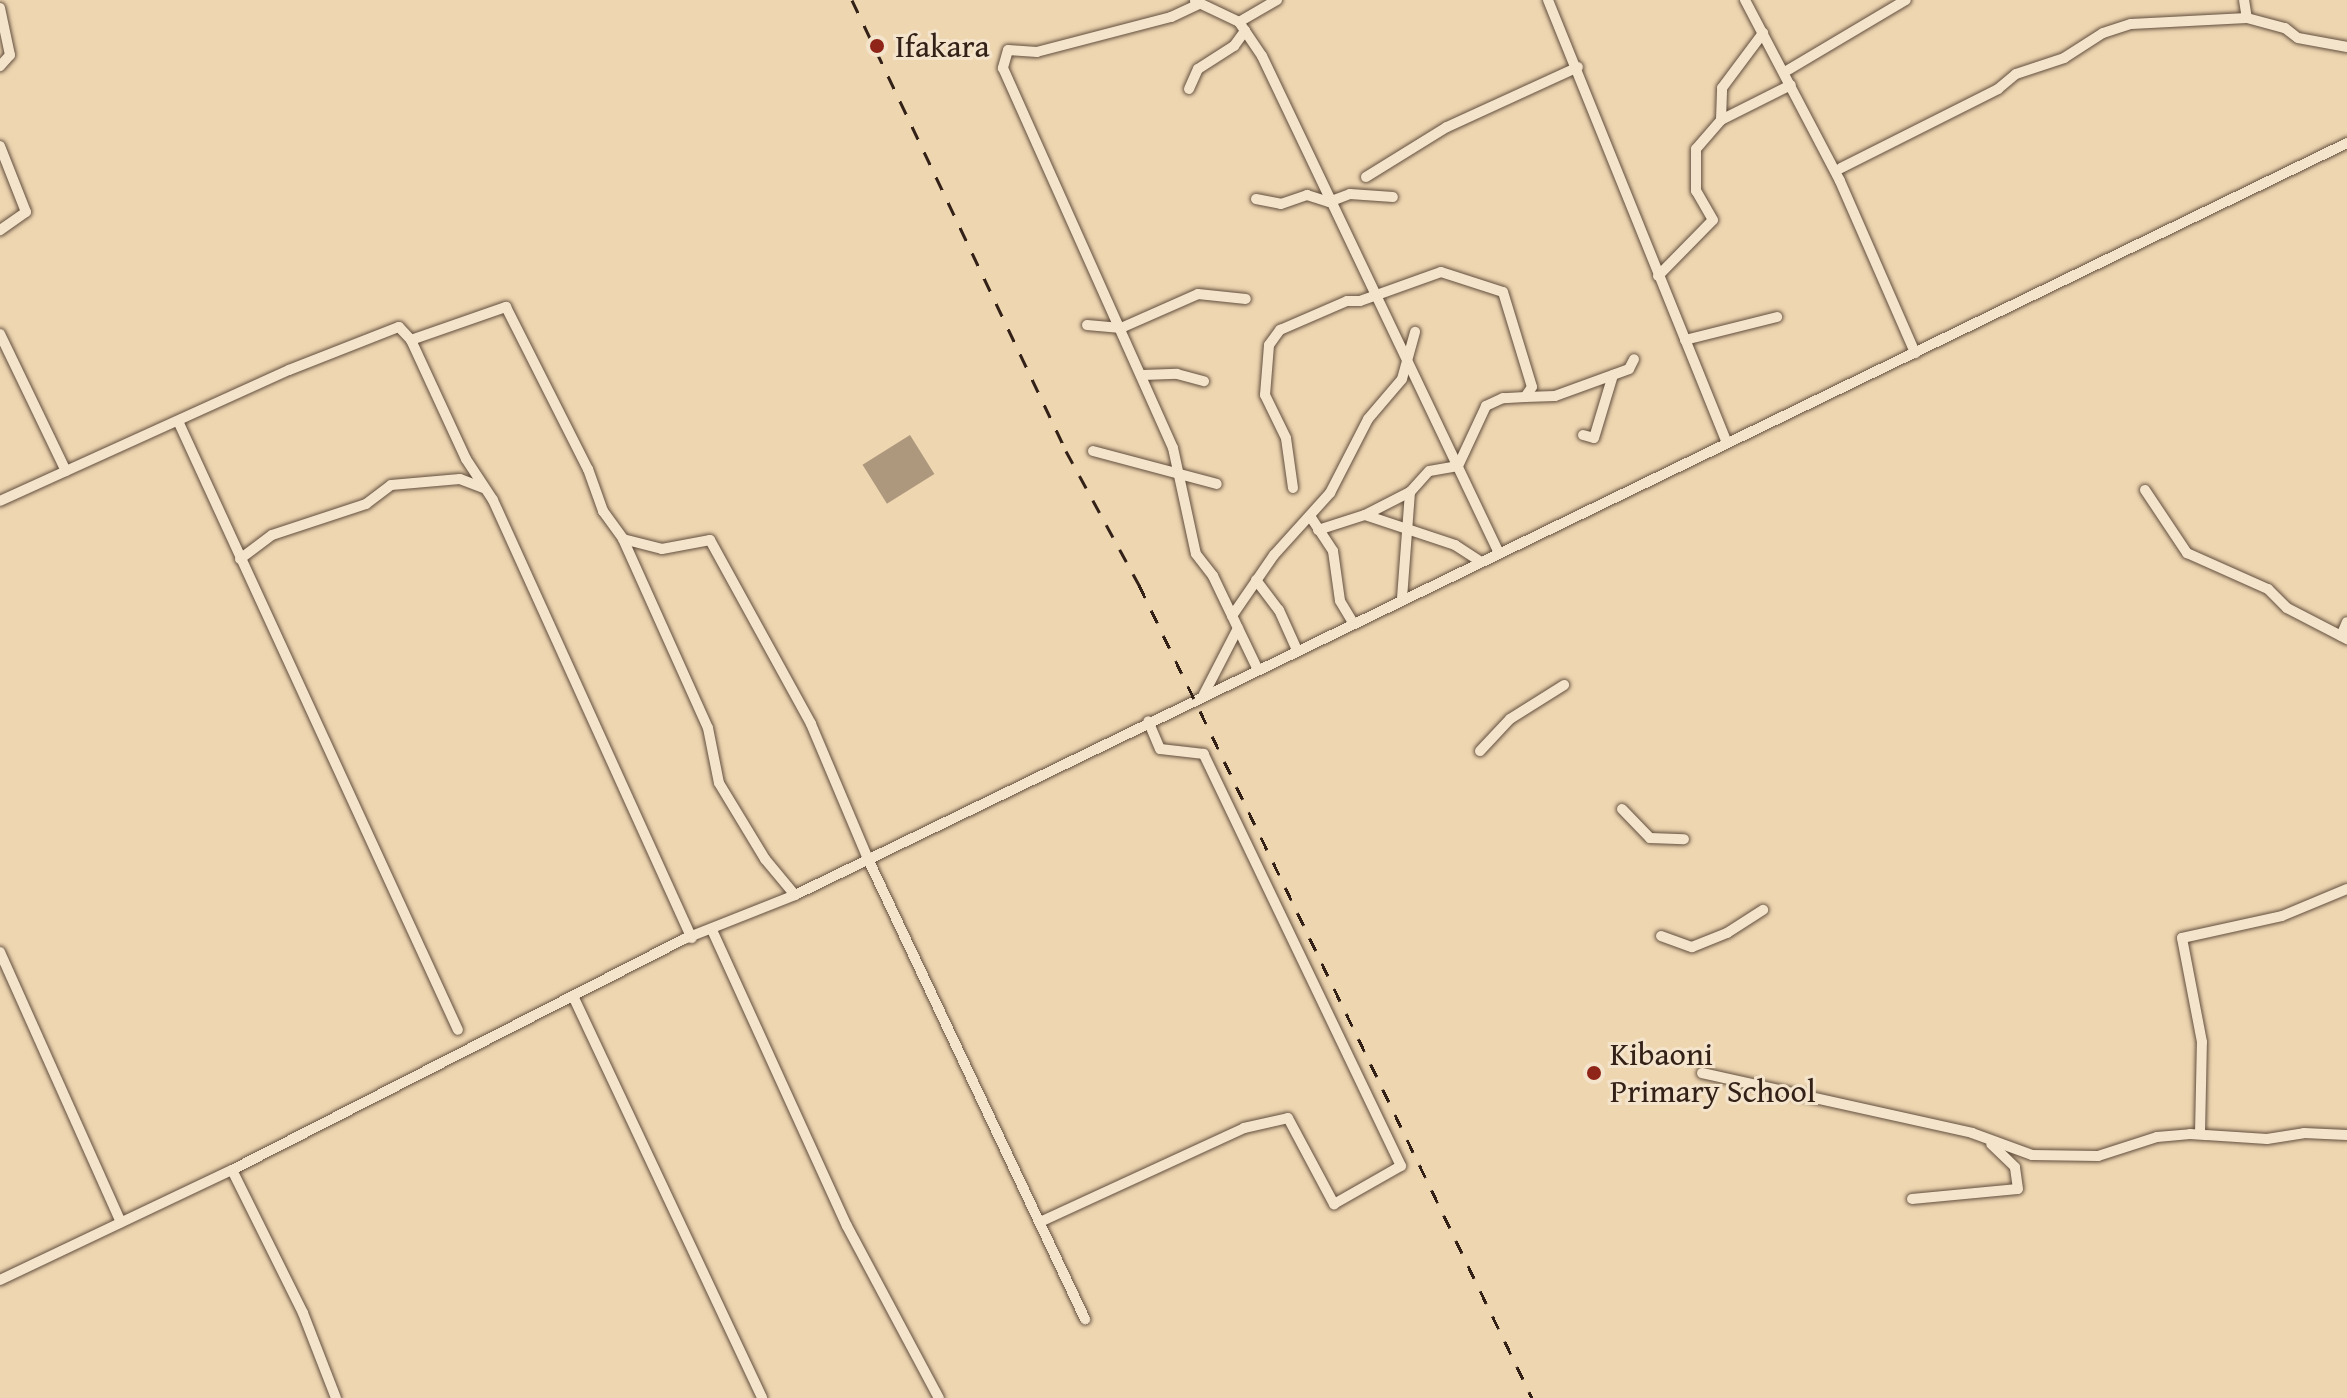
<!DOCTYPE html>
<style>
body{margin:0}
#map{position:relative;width:2347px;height:1398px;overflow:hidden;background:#eed6b1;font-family:"Gentium Book Plus",serif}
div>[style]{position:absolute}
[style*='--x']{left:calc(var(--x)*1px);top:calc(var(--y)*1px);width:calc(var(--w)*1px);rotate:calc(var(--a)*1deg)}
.water>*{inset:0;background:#ae987d;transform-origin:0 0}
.roads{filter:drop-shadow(0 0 2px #624e3e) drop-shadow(0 0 2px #624e3e)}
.street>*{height:10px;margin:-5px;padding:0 5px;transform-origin:5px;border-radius:5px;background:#f4e4cc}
.rail>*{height:3px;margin-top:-1.5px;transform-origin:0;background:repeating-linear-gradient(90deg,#332118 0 14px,transparent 0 28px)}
.dots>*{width:22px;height:22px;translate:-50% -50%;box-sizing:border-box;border:4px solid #f4e4cc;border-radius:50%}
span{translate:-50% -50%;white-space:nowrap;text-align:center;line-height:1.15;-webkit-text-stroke:6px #f4e4cc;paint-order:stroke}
.poi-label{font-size:32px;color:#332118}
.left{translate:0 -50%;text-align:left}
</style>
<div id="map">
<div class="water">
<i style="left:910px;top:435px;width:46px;height:56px;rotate:58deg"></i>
</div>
<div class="roads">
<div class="street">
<i style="--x:1548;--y:0;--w:478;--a:68"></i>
<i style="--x:1745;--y:0;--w:204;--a:62.3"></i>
<i style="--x:1840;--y:181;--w:188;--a:66.4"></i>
<i style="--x:2244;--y:0;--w:18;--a:81"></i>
<i style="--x:1195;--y:1;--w:49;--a:25.5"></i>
<i style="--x:1239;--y:22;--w:41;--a:55.9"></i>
<i style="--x:1262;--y:56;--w:551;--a:64.51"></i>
<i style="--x:1199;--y:4;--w:31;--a:155"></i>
<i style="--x:1171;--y:17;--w:138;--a:165.4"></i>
<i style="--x:1037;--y:52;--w:29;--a:-176"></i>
<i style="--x:1008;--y:50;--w:19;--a:106"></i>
<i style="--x:1003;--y:68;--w:416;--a:65.9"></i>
<i style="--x:1173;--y:448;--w:108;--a:77.8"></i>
<i style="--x:1196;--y:554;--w:28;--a:52"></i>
<i style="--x:1213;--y:576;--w:102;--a:64.4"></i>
<i style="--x:0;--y:8;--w:48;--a:78"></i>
<i style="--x:10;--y:55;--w:15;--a:132"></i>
<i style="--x:1239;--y:22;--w:44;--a:-30.1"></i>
<i style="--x:1788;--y:70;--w:137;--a:-30.7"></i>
<i style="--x:1189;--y:89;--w:22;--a:-66"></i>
<i style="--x:1198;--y:69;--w:43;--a:-32.6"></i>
<i style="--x:1234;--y:46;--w:19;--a:-54"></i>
<i style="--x:1721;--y:120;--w:78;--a:-26.6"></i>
<i style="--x:0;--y:146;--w:71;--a:68.5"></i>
<i style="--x:26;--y:212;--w:32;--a:145"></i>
<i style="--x:1841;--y:168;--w:176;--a:-26.7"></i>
<i style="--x:1998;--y:89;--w:23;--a:-40"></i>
<i style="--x:2016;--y:74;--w:51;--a:-18.4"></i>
<i style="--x:2064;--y:58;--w:46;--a:-32.7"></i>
<i style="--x:2103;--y:33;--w:29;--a:-18"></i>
<i style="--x:2131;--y:24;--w:116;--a:-3"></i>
<i style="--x:2247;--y:18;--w:39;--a:15"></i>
<i style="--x:2285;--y:28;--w:16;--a:38"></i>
<i style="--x:2298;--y:38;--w:50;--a:10.4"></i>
<i style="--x:1366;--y:177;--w:95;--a:-31.7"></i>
<i style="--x:1447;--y:127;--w:144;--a:-24.6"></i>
<i style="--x:1256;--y:199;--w:25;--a:11"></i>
<i style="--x:1281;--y:204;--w:28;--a:-19"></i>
<i style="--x:1307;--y:195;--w:23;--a:18"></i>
<i style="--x:1329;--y:202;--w:22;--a:-21"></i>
<i style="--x:1350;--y:194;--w:43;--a:4"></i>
<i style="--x:1658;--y:276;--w:78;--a:-45.5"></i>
<i style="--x:1713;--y:220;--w:34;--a:-120"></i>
<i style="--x:1696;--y:191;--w:42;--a:-90"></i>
<i style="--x:1696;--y:149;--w:38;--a:-49"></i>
<i style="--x:1721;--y:120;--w:32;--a:-88"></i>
<i style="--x:1722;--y:88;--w:69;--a:-53.3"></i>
<i style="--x:1087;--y:325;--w:34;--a:5"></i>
<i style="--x:1121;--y:328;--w:84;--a:-23.8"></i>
<i style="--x:1198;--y:294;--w:48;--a:5.9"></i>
<i style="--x:0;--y:334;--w:152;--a:64.3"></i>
<i style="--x:411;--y:340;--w:131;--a:65.2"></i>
<i style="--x:466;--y:459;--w:49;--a:56.6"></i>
<i style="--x:493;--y:500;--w:481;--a:65.6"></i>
<i style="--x:1685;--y:340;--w:95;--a:-14"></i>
<i style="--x:1143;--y:375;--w:34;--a:-2"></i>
<i style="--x:1177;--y:374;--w:28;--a:15"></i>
<i style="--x:1525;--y:397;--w:30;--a:-2"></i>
<i style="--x:1555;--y:396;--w:79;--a:-20"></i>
<i style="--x:1629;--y:369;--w:11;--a:-63"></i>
<i style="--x:178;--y:421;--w:670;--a:65.31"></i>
<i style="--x:1583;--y:435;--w:11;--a:15"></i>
<i style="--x:1594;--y:438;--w:66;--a:-73.2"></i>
<i style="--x:1093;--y:451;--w:128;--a:14.9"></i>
<i style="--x:1293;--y:488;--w:50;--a:-98"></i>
<i style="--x:1286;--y:438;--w:48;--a:-116"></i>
<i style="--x:1265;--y:395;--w:50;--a:-85.4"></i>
<i style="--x:1269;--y:345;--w:19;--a:-54"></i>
<i style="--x:1280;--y:330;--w:73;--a:-23.4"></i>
<i style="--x:1347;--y:301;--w:13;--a:0"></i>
<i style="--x:1360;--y:301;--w:86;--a:-19.7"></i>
<i style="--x:1441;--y:272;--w:65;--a:17.9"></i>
<i style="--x:1503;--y:292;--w:99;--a:73"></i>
<i style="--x:1532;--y:387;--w:12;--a:125"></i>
<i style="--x:1525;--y:397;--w:22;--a:177"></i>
<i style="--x:1503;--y:398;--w:19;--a:155"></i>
<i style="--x:1486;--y:406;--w:66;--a:115"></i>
<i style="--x:1458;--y:466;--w:29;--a:170"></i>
<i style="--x:1429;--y:471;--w:28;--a:132"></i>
<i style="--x:1410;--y:492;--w:107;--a:94.3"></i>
<i style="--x:2145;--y:490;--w:76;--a:56.3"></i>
<i style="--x:2187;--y:553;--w:89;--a:24"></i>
<i style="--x:2268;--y:589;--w:27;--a:45"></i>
<i style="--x:2287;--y:608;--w:68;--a:27.3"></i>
<i style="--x:0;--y:501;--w:317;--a:-24.4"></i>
<i style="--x:289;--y:370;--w:118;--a:-21.4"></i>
<i style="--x:399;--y:327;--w:18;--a:47"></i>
<i style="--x:411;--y:340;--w:101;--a:-19.2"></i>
<i style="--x:506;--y:307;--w:182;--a:63.2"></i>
<i style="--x:588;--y:469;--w:45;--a:70.3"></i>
<i style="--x:603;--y:511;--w:34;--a:54"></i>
<i style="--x:623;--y:539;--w:207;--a:65.8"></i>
<i style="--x:708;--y:728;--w:56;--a:78.7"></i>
<i style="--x:719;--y:783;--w:89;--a:58.8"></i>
<i style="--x:765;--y:859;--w:47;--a:50.2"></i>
<i style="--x:1365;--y:515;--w:95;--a:18.4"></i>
<i style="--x:1455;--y:545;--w:31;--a:33"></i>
<i style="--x:1310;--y:516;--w:42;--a:56.7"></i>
<i style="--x:1333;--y:551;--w:50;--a:82"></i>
<i style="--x:1340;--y:601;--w:26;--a:59"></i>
<i style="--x:1318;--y:530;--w:49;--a:-17.7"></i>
<i style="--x:1365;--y:515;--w:51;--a:-27.1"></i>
<i style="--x:623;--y:539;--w:40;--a:14.4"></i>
<i style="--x:662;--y:549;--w:49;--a:-10.6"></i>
<i style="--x:710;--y:540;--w:210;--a:61.2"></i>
<i style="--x:811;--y:724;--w:147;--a:67.1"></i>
<i style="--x:868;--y:859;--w:509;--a:64.74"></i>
<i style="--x:240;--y:559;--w:40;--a:-37"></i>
<i style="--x:272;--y:535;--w:99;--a:-18.3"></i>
<i style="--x:366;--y:504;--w:31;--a:-37"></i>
<i style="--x:391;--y:485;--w:69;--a:-5"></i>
<i style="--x:460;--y:479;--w:26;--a:21"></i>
<i style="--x:1256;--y:580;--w:38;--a:53"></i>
<i style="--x:1279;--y:610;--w:44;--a:65.8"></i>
<i style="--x:1232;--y:616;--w:74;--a:-55.5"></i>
<i style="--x:1274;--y:555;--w:84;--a:-47.9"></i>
<i style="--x:1330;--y:493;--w:83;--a:-62.8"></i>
<i style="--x:1368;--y:419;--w:52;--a:-49.6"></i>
<i style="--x:1402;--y:379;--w:49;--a:-74.5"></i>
<i style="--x:2341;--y:636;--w:15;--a:-67"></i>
<i style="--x:1204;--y:694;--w:74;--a:-62.7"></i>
<i style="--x:1480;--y:751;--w:44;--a:-46.8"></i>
<i style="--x:1510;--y:719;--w:64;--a:-32.2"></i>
<i style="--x:1622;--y:809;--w:40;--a:46"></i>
<i style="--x:1650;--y:838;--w:34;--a:2"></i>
<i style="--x:712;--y:930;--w:325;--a:65.5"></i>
<i style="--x:847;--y:1226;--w:195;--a:61.9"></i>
<i style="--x:1661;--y:936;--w:33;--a:20"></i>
<i style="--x:1692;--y:947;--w:38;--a:-22"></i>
<i style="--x:1727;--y:933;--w:43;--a:-32.6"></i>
<i style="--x:0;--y:952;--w:296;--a:65.9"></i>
<i style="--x:573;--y:996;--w:444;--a:64.8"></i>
<i style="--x:1702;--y:1073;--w:277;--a:12.5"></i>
<i style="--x:1972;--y:1133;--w:64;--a:20.1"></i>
<i style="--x:2032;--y:1155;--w:66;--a:0.9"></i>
<i style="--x:2098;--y:1156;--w:62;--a:-17.9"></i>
<i style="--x:2157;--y:1137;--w:33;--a:-5"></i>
<i style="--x:2190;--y:1134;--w:77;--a:3.7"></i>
<i style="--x:2267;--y:1139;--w:37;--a:-9"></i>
<i style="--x:2304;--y:1133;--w:43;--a:2.7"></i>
<i style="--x:2200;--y:1134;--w:92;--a:-88.8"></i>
<i style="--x:2202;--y:1042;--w:106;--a:-100.9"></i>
<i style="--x:2182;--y:938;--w:102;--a:-12.4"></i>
<i style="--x:2282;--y:916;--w:70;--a:-22.6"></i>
<i style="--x:232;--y:1170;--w:160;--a:63.6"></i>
<i style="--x:303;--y:1313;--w:91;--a:68.8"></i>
<i style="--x:1912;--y:1199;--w:106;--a:-5.4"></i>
<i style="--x:2018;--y:1189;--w:22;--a:-98"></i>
<i style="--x:2015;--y:1167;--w:33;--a:-136"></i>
<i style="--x:1040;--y:1222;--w:225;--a:-24.7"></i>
<i style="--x:1244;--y:1128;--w:45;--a:-12.8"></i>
<i style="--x:1288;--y:1118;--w:98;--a:61.9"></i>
<i style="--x:1334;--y:1204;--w:77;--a:-29.6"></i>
<i style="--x:1401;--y:1166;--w:457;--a:-115.6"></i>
<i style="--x:1204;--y:754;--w:44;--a:-173.5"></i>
<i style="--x:1160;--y:749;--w:30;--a:-113"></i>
<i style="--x:0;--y:1280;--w:257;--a:-25.4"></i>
<i style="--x:232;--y:1170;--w:508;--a:-27.07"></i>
<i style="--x:684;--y:939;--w:119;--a:-21.6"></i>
<i style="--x:795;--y:895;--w:1725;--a:-25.85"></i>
</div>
</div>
<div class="rail">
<i style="--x:852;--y:0;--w:499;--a:64.6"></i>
<i style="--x:1066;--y:451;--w:153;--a:61.4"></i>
<i style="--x:1139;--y:585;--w:903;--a:64.2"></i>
</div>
<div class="dots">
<i style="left:877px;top:46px;background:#8f2418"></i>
<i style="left:1594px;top:1073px;background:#8f2418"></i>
</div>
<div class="poi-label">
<span class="left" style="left:895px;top:46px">Ifakara</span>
<span class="left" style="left:1610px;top:1073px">Kibaoni<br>Primary School</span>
</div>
</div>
